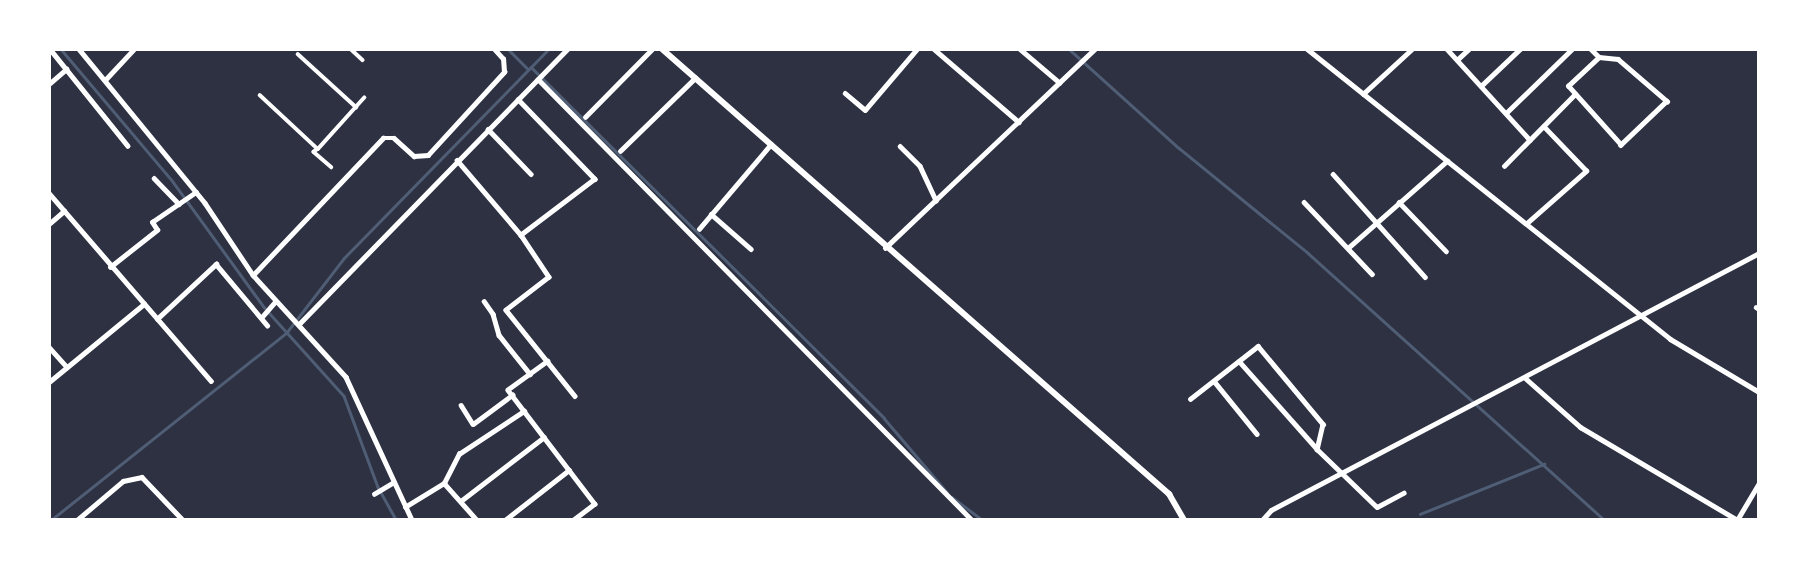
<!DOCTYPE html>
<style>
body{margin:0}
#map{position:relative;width:1808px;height:569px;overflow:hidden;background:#2d3142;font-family:"Libre Baskerville",serif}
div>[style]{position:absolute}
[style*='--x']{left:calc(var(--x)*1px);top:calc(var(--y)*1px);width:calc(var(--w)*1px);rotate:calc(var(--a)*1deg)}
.stream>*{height:2.5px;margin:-1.25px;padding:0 1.25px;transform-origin:1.25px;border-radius:1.25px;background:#4f5d75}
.path>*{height:2px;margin:-1px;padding:0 1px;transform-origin:1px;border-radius:1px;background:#fff}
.pedestrian>*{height:3.5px;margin:-1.75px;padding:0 1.75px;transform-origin:1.75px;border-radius:1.75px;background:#fff}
.minor>*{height:4.5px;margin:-2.25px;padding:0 2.25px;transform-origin:2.25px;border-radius:2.25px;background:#fff}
.tertiary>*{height:5px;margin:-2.5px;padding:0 2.5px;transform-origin:2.5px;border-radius:2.5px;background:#fff}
.secondary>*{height:6px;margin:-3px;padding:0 3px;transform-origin:3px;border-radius:3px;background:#fff}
span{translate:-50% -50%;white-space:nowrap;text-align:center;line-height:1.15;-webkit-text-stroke:7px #fff;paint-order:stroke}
.frame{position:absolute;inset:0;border:51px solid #fff;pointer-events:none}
</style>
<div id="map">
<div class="stream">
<i style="--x:61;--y:49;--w:170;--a:49.8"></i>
<i style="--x:171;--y:179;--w:158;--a:54"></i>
<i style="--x:264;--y:307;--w:120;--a:48"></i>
<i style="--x:344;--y:396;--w:97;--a:69.5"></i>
<i style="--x:378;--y:487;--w:38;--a:61"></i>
<i style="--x:508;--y:49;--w:28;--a:45"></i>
<i style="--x:1069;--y:49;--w:148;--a:42"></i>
<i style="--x:1179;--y:148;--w:166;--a:39.1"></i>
<i style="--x:1308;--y:253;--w:399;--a:42"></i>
<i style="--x:531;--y:67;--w:498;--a:44.8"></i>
<i style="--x:884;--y:418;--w:97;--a:49.6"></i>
<i style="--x:952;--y:497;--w:38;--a:37"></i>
<i style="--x:1420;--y:514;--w:134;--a:-22"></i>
<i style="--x:51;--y:520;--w:302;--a:-38.5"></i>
<i style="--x:287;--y:332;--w:93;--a:-52.4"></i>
<i style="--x:344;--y:258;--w:293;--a:-45.6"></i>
</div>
<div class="path">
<i style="--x:1191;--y:519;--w:8;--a:7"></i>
</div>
<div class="pedestrian">
<i style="--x:351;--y:49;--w:16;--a:43"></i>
<i style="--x:298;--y:54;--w:79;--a:42.4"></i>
<i style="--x:260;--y:95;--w:79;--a:43"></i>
<i style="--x:318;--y:149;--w:5;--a:143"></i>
<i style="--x:314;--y:152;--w:23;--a:41"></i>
<i style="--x:318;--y:149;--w:69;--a:-48"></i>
</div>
<div class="minor">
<i style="--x:50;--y:49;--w:124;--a:51.2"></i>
<i style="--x:79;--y:49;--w:199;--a:50.7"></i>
<i style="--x:205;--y:203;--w:87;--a:56.3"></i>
<i style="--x:253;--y:275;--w:138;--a:47.6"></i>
<i style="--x:346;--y:377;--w:157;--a:65.2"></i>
<i style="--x:934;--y:49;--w:112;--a:40.7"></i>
<i style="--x:1020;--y:49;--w:52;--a:40.4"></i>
<i style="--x:1447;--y:49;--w:123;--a:47.6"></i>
<i style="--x:1591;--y:49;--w:11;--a:45"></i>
<i style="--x:1599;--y:57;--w:19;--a:6"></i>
<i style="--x:1618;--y:59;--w:65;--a:40.6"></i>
<i style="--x:1667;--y:101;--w:64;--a:136.3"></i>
<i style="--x:1621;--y:145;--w:79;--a:-131.9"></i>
<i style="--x:1568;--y:86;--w:42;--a:-43.1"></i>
<i style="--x:1457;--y:60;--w:16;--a:-43"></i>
<i style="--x:538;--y:79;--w:619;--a:45.46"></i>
<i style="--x:105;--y:80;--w:42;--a:-46.9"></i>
<i style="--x:49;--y:84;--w:23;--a:-41"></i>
<i style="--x:1481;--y:86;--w:54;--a:-43.5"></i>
<i style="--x:845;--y:93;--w:26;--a:40"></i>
<i style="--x:865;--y:110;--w:80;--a:-49.6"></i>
<i style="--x:1363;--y:94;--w:67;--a:-42.6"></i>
<i style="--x:518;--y:99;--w:111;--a:46.1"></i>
<i style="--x:595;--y:179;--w:93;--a:142.9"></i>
<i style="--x:1506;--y:113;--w:92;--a:-44.1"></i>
<i style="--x:585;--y:117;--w:95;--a:-45.4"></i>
<i style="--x:488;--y:129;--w:62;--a:46.3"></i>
<i style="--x:900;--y:146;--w:28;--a:45"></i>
<i style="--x:920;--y:166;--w:38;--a:65"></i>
<i style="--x:620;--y:151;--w:105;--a:-44.2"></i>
<i style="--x:457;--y:160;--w:99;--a:49.5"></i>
<i style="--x:521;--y:235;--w:50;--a:56.3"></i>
<i style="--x:549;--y:277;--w:54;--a:142.5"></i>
<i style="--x:506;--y:310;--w:110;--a:51.3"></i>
<i style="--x:1504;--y:166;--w:101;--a:-45.4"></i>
<i style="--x:1333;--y:174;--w:138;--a:48.2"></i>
<i style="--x:154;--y:178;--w:36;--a:46"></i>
<i style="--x:49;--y:193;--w:248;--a:49.2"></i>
<i style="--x:1304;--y:202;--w:99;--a:46.6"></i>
<i style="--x:1399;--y:202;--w:68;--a:46.2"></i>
<i style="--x:711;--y:214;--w:53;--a:41.2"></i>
<i style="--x:1527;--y:223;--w:79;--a:-41.4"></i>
<i style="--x:1586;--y:171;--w:61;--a:-133.7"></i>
<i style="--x:49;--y:224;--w:20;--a:-41"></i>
<i style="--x:699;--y:229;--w:111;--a:-49.7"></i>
<i style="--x:885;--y:248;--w:289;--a:-43.5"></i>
<i style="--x:1348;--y:248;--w:132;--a:-41.3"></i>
<i style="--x:110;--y:267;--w:60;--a:-38.2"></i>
<i style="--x:157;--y:230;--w:9;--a:-122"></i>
<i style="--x:152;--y:222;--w:53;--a:-34.3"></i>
<i style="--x:253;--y:275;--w:189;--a:-46.5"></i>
<i style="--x:383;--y:138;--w:11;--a:0"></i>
<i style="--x:394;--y:138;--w:27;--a:42"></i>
<i style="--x:414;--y:156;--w:14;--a:-4"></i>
<i style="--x:428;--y:155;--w:113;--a:-47.5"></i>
<i style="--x:504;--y:72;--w:13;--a:-94"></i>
<i style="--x:503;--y:59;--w:13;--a:-132"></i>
<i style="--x:484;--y:301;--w:16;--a:55"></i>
<i style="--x:493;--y:314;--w:22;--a:74"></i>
<i style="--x:499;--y:335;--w:50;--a:51.5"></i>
<i style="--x:1756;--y:307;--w:4;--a:34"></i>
<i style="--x:261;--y:318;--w:21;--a:-49"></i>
<i style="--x:157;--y:319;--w:81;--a:-43"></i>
<i style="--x:216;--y:264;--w:80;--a:50.1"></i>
<i style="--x:299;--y:324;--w:384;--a:-45.7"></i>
<i style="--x:49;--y:347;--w:27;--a:48"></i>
<i style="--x:548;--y:361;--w:49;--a:144.1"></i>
<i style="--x:508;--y:390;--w:143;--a:52.7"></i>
<i style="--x:595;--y:504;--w:26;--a:143"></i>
<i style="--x:1239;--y:361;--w:118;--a:48.4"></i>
<i style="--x:1214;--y:381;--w:68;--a:50.9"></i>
<i style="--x:49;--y:382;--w:123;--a:-39.4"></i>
<i style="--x:1190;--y:399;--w:86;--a:-37.9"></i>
<i style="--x:1258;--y:346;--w:102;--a:50.2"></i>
<i style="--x:1323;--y:424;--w:26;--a:103"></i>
<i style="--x:1317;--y:449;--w:83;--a:44"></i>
<i style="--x:1377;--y:507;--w:30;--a:-28"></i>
<i style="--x:461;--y:405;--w:22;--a:58"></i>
<i style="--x:473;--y:424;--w:49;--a:-36.6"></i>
<i style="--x:444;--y:483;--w:33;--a:-63"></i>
<i style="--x:459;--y:454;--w:78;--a:-33.5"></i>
<i style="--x:374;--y:494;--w:21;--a:-31"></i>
<i style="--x:462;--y:500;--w:103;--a:-37.5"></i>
<i style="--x:405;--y:507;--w:46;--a:-31.6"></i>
<i style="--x:444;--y:483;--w:50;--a:48.3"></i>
<i style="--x:77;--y:520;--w:60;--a:-40.3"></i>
<i style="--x:123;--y:481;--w:19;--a:-12"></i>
<i style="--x:142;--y:477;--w:59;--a:46.4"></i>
<i style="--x:505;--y:520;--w:81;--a:-38"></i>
</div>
<div class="tertiary">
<i style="--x:1307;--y:49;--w:465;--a:38.6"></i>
<i style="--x:1670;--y:339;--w:104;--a:30.8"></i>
<i style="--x:1525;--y:378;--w:74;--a:41.7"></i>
<i style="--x:1580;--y:427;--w:182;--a:30.6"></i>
<i style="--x:1262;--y:520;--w:13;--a:-48"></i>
<i style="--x:1271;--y:510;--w:552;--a:-27.77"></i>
<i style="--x:1737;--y:520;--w:43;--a:-59.3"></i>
</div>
<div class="secondary">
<i style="--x:662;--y:49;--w:675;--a:41.27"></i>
<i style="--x:1169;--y:494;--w:30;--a:60"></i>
</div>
<div class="frame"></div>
</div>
